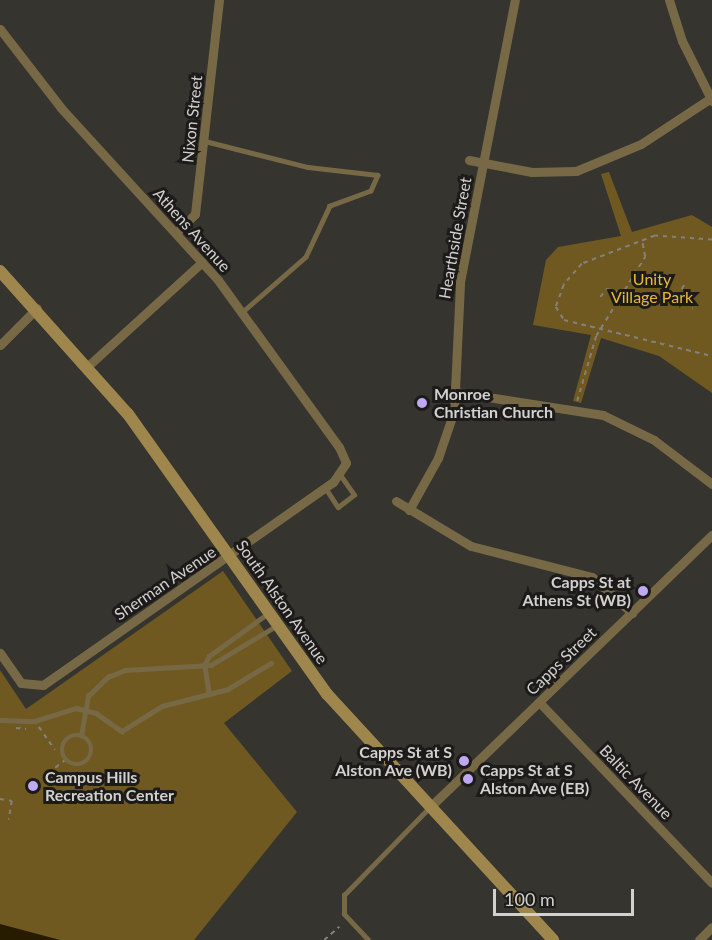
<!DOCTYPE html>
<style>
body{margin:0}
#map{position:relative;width:712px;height:940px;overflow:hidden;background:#35342f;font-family:Lato,sans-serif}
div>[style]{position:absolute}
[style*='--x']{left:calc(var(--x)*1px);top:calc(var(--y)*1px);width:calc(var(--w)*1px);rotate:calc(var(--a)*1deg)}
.green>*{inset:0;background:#6f5920}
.water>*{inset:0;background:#271c00}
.path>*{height:1.5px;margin-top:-0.75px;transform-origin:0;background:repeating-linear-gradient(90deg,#82817d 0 4.5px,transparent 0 9px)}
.lane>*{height:4.5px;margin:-2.25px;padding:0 2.25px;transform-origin:2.25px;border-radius:2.25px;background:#786946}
.lane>.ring{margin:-2.25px;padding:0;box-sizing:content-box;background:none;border:4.5px solid #786946;border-radius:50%}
.street>*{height:9px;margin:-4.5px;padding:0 4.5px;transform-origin:4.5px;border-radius:4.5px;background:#786946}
.secondary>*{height:12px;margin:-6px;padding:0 6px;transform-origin:6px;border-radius:6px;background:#9f864c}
.dots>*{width:16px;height:16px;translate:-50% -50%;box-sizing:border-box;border:3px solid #1c1b19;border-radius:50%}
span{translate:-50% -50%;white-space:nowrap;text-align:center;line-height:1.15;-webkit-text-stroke:6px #1c1b19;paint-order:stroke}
.street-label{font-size:16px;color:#d2d1ce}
.park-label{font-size:16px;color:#ebba35}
.poi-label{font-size:16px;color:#d2d1ce;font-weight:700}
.left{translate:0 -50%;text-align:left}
.right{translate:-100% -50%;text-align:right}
.scale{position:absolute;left:493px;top:889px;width:141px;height:27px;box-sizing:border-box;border:3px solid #d2d1ce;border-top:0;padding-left:8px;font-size:18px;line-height:21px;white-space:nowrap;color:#d2d1ce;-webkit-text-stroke:4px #1c1b19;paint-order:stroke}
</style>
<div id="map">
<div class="green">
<i style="clip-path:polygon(609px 172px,632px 232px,692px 215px,712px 227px,712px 393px,659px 356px,601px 338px,581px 403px,573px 401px,591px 335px,533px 325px,546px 260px,558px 247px,621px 236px,601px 174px)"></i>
<i style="clip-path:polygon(223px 571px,292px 671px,224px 723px,297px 812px,194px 940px,0 940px,0 670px,26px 709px)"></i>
</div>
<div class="water">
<i style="clip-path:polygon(0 924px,60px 940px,0 940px)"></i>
</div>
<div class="path">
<i style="--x:712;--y:240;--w:57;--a:-176"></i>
<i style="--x:655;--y:236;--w:78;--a:159"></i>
<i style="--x:582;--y:264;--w:28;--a:131"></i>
<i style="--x:564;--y:285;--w:23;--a:110"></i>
<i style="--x:556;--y:307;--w:15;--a:58"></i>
<i style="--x:564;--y:320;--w:152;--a:13.7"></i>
<i style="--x:639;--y:274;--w:64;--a:32.9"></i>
<i style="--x:600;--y:297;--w:11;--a:-49"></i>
<i style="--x:607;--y:289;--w:16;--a:14"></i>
<i style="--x:677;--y:297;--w:16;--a:-60"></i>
<i style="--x:577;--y:401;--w:68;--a:-73.7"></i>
<i style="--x:596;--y:336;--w:93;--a:-58.2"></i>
<i style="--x:645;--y:257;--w:15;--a:-101"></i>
<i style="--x:39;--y:727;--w:28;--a:55"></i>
<i style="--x:16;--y:728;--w:10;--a:6"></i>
<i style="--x:48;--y:773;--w:21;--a:-37"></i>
<i style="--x:0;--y:799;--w:12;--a:9"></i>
<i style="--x:12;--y:801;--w:19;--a:99"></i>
<i style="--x:324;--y:940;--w:20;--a:-41"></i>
</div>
<div class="lane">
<i style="--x:205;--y:141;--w:106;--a:14.2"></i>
<i style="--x:308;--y:167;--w:70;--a:6.5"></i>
<i style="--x:378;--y:175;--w:17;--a:114"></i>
<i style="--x:371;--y:191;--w:44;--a:159.9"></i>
<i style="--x:330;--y:206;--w:56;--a:115.2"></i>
<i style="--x:306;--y:257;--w:84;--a:138.9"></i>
<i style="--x:325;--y:487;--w:24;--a:57"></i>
<i style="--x:338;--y:507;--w:20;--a:-37"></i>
<i style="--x:354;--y:495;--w:24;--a:-125"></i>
<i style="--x:209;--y:695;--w:30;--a:-99"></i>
<i style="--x:204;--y:665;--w:10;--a:-61"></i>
<i style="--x:209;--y:656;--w:72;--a:-35.9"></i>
<i style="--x:0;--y:720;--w:35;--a:2"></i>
<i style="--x:35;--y:721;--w:43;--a:-17.6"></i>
<i style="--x:76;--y:708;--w:21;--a:14"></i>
<i style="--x:96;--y:713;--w:32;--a:35"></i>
<i style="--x:122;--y:731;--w:47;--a:-32"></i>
<i style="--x:162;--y:706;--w:68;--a:-14.4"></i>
<i style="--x:228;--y:689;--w:50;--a:-31.2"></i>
<i class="ring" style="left:62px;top:735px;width:25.5px;height:25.5px"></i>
<i style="--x:81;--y:736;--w:41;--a:-80.1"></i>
<i style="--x:88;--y:696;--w:28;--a:-44"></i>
<i style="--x:108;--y:677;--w:18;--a:-22"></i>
<i style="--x:125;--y:670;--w:86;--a:-3.3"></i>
<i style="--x:211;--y:665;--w:76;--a:-31"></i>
<i style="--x:368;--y:940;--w:35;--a:-133"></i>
<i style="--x:344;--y:914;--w:19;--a:-90"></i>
<i style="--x:344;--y:895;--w:122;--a:-45.7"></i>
</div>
<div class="street">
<i style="--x:669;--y:0;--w:43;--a:72.4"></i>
<i style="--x:682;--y:41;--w:67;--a:63.4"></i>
<i style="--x:0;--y:29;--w:100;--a:52.3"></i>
<i style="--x:61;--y:108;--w:233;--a:47.6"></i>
<i style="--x:218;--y:280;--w:206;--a:54.1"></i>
<i style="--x:339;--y:447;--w:17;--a:66"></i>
<i style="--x:346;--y:463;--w:23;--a:124"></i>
<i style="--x:333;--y:482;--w:354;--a:145"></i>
<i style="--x:43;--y:685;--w:22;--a:-175"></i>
<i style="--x:21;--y:683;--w:37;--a:-125"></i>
<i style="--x:469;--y:160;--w:64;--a:10.8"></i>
<i style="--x:532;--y:172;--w:44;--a:-1.3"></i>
<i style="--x:576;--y:171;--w:70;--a:-22.6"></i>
<i style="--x:641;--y:144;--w:84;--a:-33.3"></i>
<i style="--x:177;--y:232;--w:25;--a:-45"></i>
<i style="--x:195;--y:214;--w:215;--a:-83.6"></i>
<i style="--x:0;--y:345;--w:52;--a:-45"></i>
<i style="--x:89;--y:365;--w:153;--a:-42.3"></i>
<i style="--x:456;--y:392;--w:149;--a:8.9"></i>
<i style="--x:603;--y:415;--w:57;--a:26.1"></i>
<i style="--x:654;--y:440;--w:73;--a:37.2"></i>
<i style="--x:396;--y:501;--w:87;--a:31"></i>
<i style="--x:471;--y:546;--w:125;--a:14.4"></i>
<i style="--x:592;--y:577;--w:54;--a:42"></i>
<i style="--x:409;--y:510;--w:60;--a:-60.9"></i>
<i style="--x:438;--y:458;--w:50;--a:-71.2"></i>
<i style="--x:454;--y:411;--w:129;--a:-87.3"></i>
<i style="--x:460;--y:282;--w:287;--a:-79"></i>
<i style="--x:539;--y:702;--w:250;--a:46.3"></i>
<i style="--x:430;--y:807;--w:392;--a:-44"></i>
<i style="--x:699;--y:940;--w:18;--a:-45"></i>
</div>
<div class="secondary">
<i style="--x:0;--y:271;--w:192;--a:48.2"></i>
<i style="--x:128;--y:414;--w:344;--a:54.6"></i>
<i style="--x:327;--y:694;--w:334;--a:47.4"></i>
</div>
<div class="dots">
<i style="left:422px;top:403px;background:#bfa9f4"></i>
<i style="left:643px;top:591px;background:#bfa9f4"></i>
<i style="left:464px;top:761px;background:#bfa9f4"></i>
<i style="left:468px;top:779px;background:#bfa9f4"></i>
<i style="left:33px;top:786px;background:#bfa9f4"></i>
</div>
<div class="street-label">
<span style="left:192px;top:119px;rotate:-84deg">Nixon Street</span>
<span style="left:192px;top:230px;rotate:48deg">Athens Avenue</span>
<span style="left:455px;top:238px;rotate:-80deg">Hearthside Street</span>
<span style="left:165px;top:583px;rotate:-34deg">Sherman Avenue</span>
<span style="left:282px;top:602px;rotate:55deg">South Alston Avenue</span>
<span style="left:561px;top:661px;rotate:-44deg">Capps Street</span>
<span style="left:636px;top:782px;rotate:46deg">Baltic Avenue</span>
</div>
<div class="park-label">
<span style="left:652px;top:288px">Unity<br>Village Park</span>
</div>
<div class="poi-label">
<span class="left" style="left:434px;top:403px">Monroe<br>Christian Church</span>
<span class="right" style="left:631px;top:591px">Capps St at<br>Athens St (WB)</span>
<span class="right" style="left:452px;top:761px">Capps St at S<br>Alston Ave (WB)</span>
<span class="left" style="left:480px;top:779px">Capps St at S<br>Alston Ave (EB)</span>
<span class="left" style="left:45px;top:786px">Campus Hills<br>Recreation Center</span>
</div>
<div class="scale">100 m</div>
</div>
